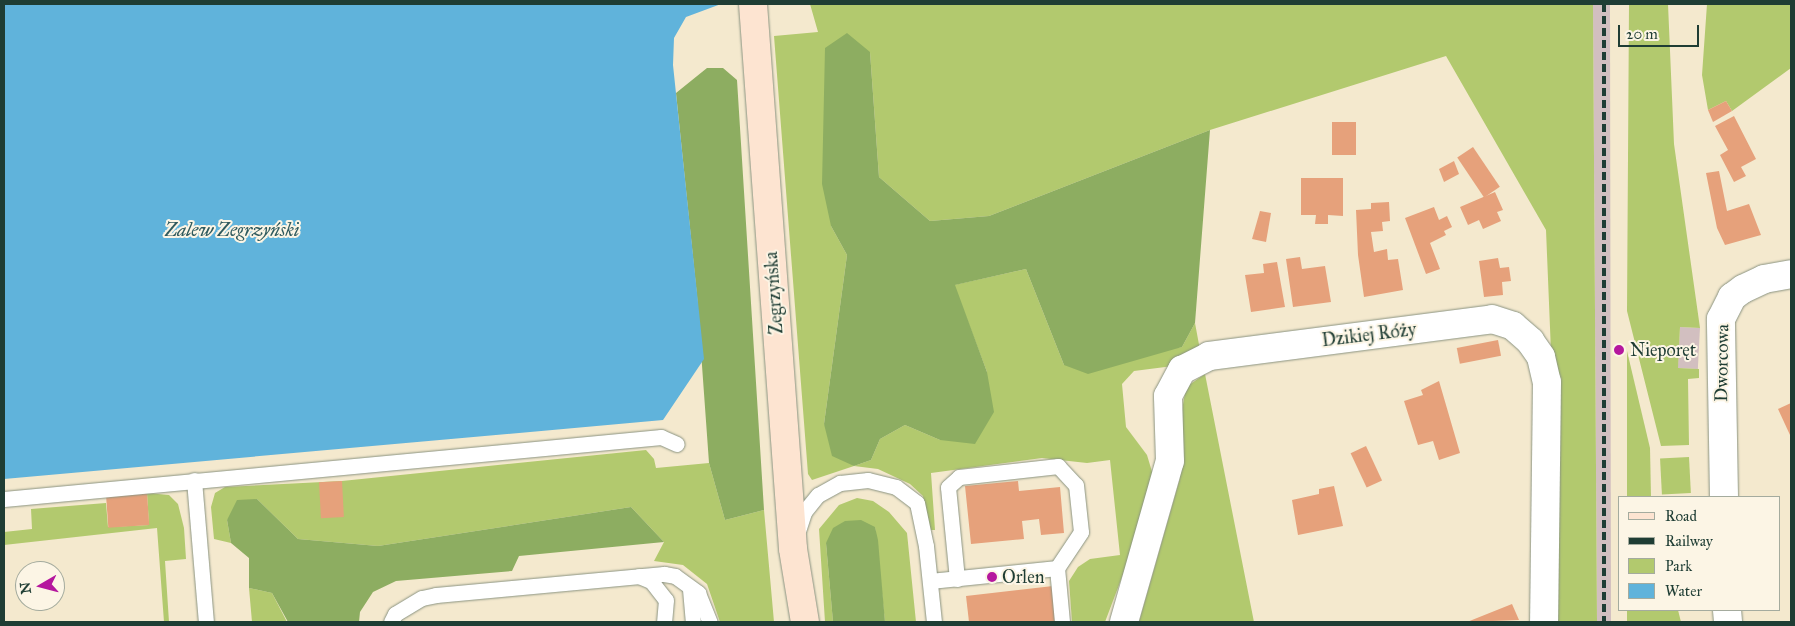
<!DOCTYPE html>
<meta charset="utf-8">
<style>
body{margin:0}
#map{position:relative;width:1795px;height:626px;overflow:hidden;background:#f4e9ce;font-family:"IM FELL Great Primer",serif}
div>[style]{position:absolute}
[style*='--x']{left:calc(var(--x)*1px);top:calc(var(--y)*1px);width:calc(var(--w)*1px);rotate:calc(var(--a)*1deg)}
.industrial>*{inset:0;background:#d2bfc0;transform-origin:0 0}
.green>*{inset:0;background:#b2c96e;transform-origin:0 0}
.forest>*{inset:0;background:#8dad61}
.water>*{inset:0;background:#60b3db}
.building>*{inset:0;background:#e6a17b;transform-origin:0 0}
.roads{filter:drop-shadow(0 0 1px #8a9381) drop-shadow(0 0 1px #8a9381)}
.lane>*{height:15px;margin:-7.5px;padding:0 7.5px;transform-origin:7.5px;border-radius:7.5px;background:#fff}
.street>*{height:28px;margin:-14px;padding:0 14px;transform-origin:14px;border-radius:14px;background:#fff}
.secondary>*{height:28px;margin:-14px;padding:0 14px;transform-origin:14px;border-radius:14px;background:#fde4d1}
.rail>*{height:4px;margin-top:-2px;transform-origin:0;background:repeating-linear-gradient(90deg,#1f3d34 0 8px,transparent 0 12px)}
.dots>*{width:14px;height:14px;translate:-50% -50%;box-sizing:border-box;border:2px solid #fcf5e5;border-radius:50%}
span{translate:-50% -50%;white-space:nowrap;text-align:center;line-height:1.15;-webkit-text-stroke:4px #fcf5e5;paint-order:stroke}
.street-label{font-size:18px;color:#1f3d34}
.poi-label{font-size:18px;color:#1f3d34}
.left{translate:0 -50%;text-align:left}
.water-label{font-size:19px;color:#2f5a5e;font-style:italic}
.frame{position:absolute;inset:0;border:5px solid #1f3d34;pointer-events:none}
.legend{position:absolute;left:1618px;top:496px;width:162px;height:115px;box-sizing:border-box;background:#fcf5e5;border:1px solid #a4ab9e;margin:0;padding:6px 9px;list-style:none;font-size:15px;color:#1f3d34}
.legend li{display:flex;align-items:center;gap:10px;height:25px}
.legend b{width:25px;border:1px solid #a4ab9e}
.north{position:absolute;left:15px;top:561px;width:50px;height:50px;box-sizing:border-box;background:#fcf5e5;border:1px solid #a4ab9e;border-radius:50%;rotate:262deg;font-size:14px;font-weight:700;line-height:20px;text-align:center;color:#1f3d34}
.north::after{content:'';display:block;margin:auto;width:18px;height:22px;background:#b5179e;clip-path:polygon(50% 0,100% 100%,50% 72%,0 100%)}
.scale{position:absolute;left:1618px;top:25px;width:81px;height:22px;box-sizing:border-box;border:2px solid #1f3d34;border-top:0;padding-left:6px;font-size:15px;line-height:18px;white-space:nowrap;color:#1f3d34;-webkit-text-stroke:4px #fcf5e5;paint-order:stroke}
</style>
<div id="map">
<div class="industrial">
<i style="clip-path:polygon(1593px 4px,1610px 4px,1611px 622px,1597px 622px)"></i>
<i style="left:1680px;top:327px;width:20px;height:41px;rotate:3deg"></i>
</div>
<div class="green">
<i style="clip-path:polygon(810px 4px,1593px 4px,1597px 622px,1551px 622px,1551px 352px,1546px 230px,1446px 56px,1210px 130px,989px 216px,930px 221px,879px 177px,870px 52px,831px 226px,847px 255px,824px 424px,854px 466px,871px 460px,880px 439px,905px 425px,940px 440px,987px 372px,954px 285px,1026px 269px,1064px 365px,1182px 347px,1195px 323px,1200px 350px,1173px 366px,1134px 371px,1122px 384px,1126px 427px,1147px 455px,1153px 475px,1150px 503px,1105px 622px,1072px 622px,1069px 581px,1078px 567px,1090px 559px,1120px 555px,1110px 460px,1087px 463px,1042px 458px,931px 473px,935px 530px,929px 530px,923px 496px,910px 484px,878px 469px,854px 466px,812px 480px,808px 474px,774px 36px,818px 32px)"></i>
<i style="clip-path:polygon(1629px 4px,1668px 4px,1674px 144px,1700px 328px,1680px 327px,1678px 368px,1699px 369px,1699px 378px,1688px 379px,1689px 445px,1661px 446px,1627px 311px)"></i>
<i style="clip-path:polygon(1707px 4px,1791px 4px,1791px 68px,1732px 111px,1726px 101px,1708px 110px,1702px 75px)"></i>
<i style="clip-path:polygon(1627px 351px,1650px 448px,1651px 497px,1627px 497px)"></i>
<i style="clip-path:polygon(1205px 374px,1254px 622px,1139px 622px,1180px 478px,1180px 422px,1186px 387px)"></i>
<i style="clip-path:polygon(646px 450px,654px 459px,656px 468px,709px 463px,725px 520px,764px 510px,774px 622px,720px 622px,707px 584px,683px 565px,654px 561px,664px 542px,631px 507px,378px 546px,298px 539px,257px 499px,227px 520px,231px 543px,214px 539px,211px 507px,215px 493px,225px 487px,342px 481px)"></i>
<i style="left:1689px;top:457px;width:36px;height:29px;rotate:87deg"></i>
<i style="clip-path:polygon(147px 493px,169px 495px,178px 504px,184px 528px,186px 559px,165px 561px,169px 622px,164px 622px,157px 528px,4px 545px,4px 532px,32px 529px,31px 509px,106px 503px,108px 527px,149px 525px)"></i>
<i style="clip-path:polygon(857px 498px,873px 501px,889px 512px,907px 533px,916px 622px,885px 622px,875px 527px,826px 543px,833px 622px,825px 622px,819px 529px,839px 505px)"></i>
<i style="clip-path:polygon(249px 588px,272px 593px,287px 622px,252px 622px)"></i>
<i style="clip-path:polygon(1627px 610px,1678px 610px,1681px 622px,1611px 622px,1627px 621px)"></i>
</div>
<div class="forest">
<i style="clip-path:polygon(847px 33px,870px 52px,879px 177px,930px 221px,989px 216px,1210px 130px,1195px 323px,1182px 347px,1088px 374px,1064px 365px,1026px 269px,955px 285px,987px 372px,994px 412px,975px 444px,940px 440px,905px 425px,880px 439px,871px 460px,854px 466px,832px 456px,824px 424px,847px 255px,831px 226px,822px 184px,825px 48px)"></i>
<i style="clip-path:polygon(707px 68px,723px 68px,737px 80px,764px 510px,725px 520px,709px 463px,697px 296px,676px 93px)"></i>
<i style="clip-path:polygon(257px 499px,298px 539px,378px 546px,631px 507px,664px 542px,519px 556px,512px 571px,396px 581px,373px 592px,360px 612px,359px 622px,288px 622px,272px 593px,249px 588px,249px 558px,231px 543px,227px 520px,237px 500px)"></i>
<i style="clip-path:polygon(861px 520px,875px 527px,878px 540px,885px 622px,833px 622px,826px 543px,833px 528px,845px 521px)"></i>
</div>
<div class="water">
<i style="clip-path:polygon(4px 4px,721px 4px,686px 17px,674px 38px,673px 65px,704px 359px,663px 420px,4px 479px)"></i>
</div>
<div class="building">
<i style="clip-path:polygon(1726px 101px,1732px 111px,1713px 122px,1708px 110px)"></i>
<i style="clip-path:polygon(1734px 116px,1756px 159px,1741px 167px,1746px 176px,1734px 182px,1720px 155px,1728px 150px,1715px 126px)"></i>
<i style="left:1332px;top:122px;width:24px;height:33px"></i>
<i style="left:1473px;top:147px;width:48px;height:19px;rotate:56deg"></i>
<i style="clip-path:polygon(1454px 161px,1459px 174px,1444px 182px,1439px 169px)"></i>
<i style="clip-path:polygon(1719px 171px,1727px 211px,1749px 204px,1761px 235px,1725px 245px,1717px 228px,1706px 173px)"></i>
<i style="clip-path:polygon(1301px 178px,1343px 178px,1343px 216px,1328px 215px,1328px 224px,1315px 224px,1316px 215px,1301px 215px)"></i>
<i style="clip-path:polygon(1495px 192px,1503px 210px,1497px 212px,1501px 221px,1483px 229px,1479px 220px,1468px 225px,1460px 207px)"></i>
<i style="clip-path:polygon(1389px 202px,1390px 221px,1382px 222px,1383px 231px,1371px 232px,1374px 252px,1387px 249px,1388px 260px,1398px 259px,1403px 290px,1364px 297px,1358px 255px,1356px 210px,1371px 209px,1371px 203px)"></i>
<i style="clip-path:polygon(1434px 207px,1439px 220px,1447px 216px,1452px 227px,1444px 231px,1446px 235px,1430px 243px,1440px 269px,1426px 274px,1405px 218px)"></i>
<i style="clip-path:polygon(1260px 211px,1271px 213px,1266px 242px,1252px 239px)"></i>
<i style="clip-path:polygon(1300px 257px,1302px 269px,1325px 266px,1331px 302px,1293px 307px,1286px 259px)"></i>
<i style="clip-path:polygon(1498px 258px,1500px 268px,1509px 267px,1511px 281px,1502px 282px,1503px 295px,1484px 297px,1479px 261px)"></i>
<i style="clip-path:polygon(1277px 262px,1285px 307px,1251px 312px,1245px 275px,1264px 273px,1263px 264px)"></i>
<i style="left:1498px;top:340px;width:16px;height:42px;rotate:79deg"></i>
<i style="clip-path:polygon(1439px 381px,1460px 453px,1439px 460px,1433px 441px,1418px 445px,1404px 401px,1423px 395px,1421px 390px)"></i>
<i style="clip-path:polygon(1791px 403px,1791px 434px,1790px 435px,1778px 409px)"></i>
<i style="left:1366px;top:446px;width:38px;height:17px;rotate:65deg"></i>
<i style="left:342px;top:481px;width:36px;height:23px;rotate:87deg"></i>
<i style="clip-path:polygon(1018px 481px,1019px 491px,1060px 487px,1064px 533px,1041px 535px,1039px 519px,1022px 521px,1024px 539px,971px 544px,965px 486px)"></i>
<i style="clip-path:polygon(1334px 486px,1343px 526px,1298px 535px,1292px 500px,1319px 494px,1319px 489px)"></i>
<i style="left:147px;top:493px;width:32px;height:41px;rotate:86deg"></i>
<i style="clip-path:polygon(1053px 586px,1057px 622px,969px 622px,966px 596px)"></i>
<i style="clip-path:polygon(1512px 604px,1519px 620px,1467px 622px)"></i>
</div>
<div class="roads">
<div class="lane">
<i style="--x:194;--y:480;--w:143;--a:85.2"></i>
<i style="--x:4;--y:499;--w:660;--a:-5.39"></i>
<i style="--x:661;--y:437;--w:17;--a:24"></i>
<i style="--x:798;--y:531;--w:20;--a:-72"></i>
<i style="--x:804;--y:512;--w:22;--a:-51"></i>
<i style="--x:818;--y:495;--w:25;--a:-29"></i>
<i style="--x:840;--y:483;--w:28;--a:-6"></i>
<i style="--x:868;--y:480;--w:29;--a:14"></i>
<i style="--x:896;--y:487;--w:26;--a:37"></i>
<i style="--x:917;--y:503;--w:44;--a:78.2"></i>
<i style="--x:926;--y:546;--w:76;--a:84"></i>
<i style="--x:639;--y:576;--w:13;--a:23"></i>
<i style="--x:651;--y:581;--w:24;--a:52"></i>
<i style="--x:666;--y:600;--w:22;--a:95"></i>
<i style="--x:957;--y:579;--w:92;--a:-95.6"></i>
<i style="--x:948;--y:487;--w:15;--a:-42"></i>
<i style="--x:959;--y:477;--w:100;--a:-6.3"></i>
<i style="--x:1058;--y:466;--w:26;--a:47"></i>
<i style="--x:1076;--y:485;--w:47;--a:83.9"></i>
<i style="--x:1081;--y:532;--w:43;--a:123.7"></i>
<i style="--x:1057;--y:568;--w:54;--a:84.7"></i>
<i style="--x:930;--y:581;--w:128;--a:-5.8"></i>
<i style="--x:690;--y:589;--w:33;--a:85"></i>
<i style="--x:391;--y:622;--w:9;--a:-63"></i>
<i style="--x:395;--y:614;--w:31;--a:-31"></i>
<i style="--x:422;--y:598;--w:14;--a:-12"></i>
<i style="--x:436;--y:595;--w:229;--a:-5.3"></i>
<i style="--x:664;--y:574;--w:11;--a:10"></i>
<i style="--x:675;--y:576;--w:29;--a:36"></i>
<i style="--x:698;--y:593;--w:31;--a:68"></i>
</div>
<div class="street">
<i style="--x:1724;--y:497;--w:178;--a:-91"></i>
<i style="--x:1721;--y:319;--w:25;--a:-63"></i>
<i style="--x:1732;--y:297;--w:14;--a:-36"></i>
<i style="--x:1743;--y:289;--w:23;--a:-25"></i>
<i style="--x:1764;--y:279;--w:27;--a:-10"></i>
<i style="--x:1727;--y:610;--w:12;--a:85"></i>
<i style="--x:1124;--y:622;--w:167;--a:-74.1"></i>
<i style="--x:1170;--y:461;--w:65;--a:-91.8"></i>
<i style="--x:1168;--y:396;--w:30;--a:-62"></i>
<i style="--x:1182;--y:370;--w:30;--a:-27"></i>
<i style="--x:1209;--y:356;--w:285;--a:-7.4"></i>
<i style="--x:1492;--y:319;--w:22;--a:18"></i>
<i style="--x:1513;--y:326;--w:23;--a:41"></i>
<i style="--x:1530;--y:341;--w:19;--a:55"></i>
<i style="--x:1541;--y:357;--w:26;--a:77"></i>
<i style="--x:1547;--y:382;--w:240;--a:90.7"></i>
</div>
<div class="secondary">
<i style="--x:753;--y:4;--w:546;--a:85.8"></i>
<i style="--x:793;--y:549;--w:74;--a:80.7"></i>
</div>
</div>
<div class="rail">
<i style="--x:1604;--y:4;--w:618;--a:90"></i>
</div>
<div class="dots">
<i style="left:1619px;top:350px;background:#b5179e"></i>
<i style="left:992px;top:577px;background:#b5179e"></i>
</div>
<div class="street-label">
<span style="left:774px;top:293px;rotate:-94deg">Zegrzyńska</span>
<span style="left:1369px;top:335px;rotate:-7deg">Dzikiej Róży</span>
<span style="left:1722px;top:363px;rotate:-89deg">Dworcowa</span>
</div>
<div class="poi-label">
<span class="left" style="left:1630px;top:350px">Nieporęt</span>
<span class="left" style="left:1002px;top:577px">Orlen</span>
</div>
<div class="water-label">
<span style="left:232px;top:230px">Zalew Zegrzyński</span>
</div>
<div class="frame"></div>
<ul class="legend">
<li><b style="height:6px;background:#fde4d1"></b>Road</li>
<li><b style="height:6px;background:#1f3d34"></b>Railway</li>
<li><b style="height:14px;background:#b2c96e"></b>Park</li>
<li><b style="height:14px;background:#60b3db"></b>Water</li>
</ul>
<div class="north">N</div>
<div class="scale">20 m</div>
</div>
